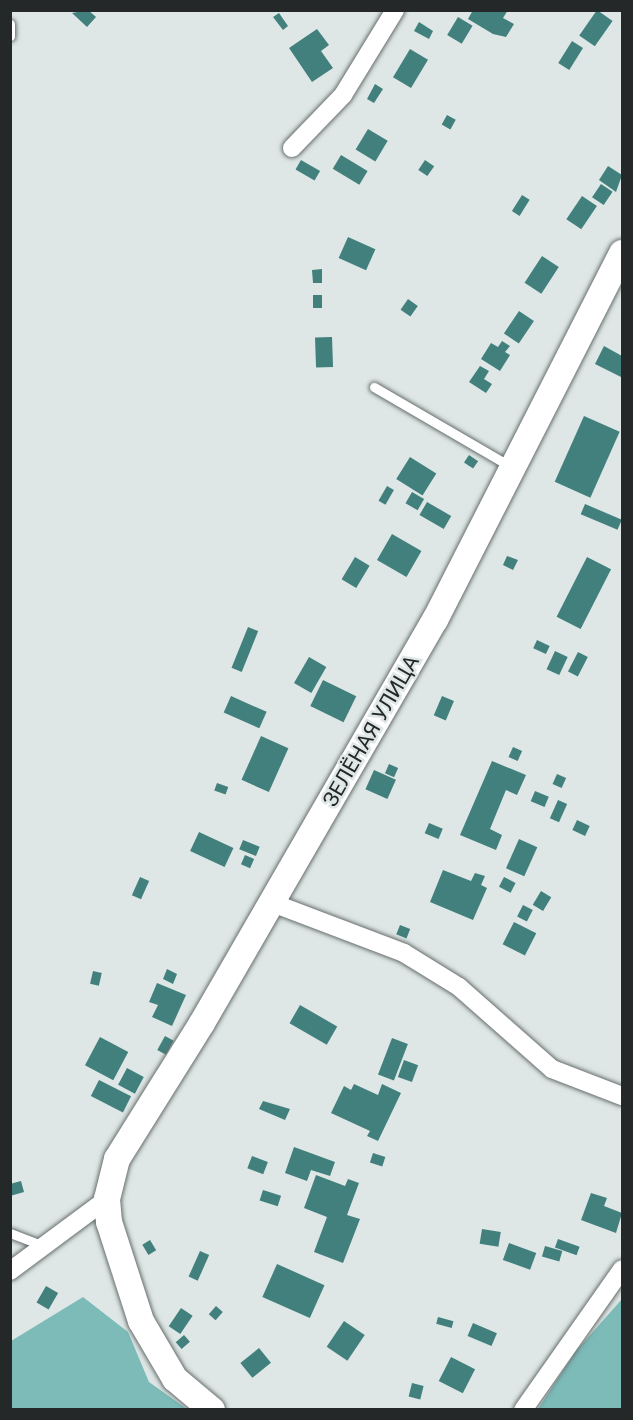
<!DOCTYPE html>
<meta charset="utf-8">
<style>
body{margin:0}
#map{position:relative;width:633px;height:1420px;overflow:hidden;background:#dee7e6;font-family:Roboto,sans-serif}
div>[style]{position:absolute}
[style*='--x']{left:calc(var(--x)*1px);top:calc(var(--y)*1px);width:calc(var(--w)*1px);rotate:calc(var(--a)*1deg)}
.forest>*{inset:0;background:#7cbbb8}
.building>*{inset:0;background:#41807d;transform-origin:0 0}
.roads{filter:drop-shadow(0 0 2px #676e6d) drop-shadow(0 0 2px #676e6d)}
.lane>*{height:9px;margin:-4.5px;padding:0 4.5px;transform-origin:4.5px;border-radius:4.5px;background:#fff}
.street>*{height:18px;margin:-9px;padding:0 9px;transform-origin:9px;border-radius:9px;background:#fff}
.secondary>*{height:26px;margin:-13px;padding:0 13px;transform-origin:13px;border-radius:13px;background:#fff}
span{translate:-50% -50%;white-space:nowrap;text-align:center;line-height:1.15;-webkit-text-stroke:5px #dee7e6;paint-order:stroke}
.street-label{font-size:21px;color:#252828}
.frame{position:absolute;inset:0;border:12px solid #252828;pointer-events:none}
</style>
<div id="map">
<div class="forest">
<i style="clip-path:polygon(83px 1297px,128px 1332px,149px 1382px,187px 1409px,11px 1409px,11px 1341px)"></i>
<i style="clip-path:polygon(622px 1299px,622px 1409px,538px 1409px,576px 1351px)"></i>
</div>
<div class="building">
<i style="clip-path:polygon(88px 10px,96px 17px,87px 27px,72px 13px)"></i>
<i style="clip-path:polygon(473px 10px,508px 10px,503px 18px,514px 24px,506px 37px,493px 34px,468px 19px)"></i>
<i style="left:597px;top:10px;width:19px;height:31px;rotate:35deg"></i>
<i style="clip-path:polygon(279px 13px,288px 26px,283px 30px,273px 17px)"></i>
<i style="left:458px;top:17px;width:17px;height:21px;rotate:31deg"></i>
<i style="clip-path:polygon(419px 22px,433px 31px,429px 39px,414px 31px)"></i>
<i style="clip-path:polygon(317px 29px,329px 45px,321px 51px,333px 68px,312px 82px,289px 48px)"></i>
<i style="left:572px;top:41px;width:13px;height:26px;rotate:32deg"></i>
<i style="left:410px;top:49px;width:21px;height:33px;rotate:31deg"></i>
<i style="clip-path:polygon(375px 84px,383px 89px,374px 103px,367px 99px)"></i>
<i style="left:447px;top:115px;width:10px;height:11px;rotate:29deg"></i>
<i style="left:368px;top:129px;width:23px;height:24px;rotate:31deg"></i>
<i style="left:341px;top:155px;width:31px;height:16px;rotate:31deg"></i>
<i style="left:301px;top:160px;width:22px;height:11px;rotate:30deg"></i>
<i style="left:425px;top:160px;width:11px;height:12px;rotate:34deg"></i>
<i style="clip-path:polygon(608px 166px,622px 175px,616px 192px,599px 180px)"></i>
<i style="left:601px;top:184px;width:14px;height:16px;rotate:34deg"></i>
<i style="left:522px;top:195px;width:9px;height:19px;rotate:32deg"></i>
<i style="left:582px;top:196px;width:18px;height:28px;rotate:34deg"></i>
<i style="left:348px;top:237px;width:30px;height:23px;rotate:24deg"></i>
<i style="left:542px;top:256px;width:20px;height:32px;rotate:33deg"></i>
<i style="clip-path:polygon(322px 269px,322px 283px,313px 283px,312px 270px)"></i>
<i style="left:313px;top:295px;width:9px;height:13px"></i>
<i style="left:408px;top:299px;width:12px;height:13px;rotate:35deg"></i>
<i style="left:519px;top:311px;width:18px;height:27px;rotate:34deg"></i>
<i style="left:332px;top:337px;width:30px;height:17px;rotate:88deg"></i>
<i style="clip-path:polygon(502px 341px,510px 346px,505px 352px,510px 355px,500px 371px,481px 359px,491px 343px,498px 347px)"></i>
<i style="clip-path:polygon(604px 346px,622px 356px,621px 377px,595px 364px)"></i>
<i style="clip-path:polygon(480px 366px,489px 371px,484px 379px,492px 384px,486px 393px,469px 382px)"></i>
<i style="left:584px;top:416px;width:39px;height:72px;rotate:24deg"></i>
<i style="left:469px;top:455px;width:11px;height:9px;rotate:34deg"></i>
<i style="left:410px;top:457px;width:31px;height:26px;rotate:32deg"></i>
<i style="left:387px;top:486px;width:8px;height:17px;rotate:30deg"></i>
<i style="left:412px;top:492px;width:14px;height:13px;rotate:30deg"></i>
<i style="left:427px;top:502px;width:28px;height:15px;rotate:30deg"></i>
<i style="left:585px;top:504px;width:40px;height:11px;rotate:23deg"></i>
<i style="left:392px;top:534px;width:34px;height:30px;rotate:30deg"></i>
<i style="clip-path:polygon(507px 556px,518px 560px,513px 570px,503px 565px)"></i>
<i style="left:355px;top:557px;width:17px;height:26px;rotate:31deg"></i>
<i style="left:587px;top:557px;width:27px;height:67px;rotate:27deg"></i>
<i style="left:248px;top:627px;width:11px;height:44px;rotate:22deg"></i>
<i style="left:537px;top:640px;width:14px;height:9px;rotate:25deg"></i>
<i style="left:555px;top:651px;width:14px;height:20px;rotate:25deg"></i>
<i style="left:578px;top:652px;width:11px;height:22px;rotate:27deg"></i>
<i style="left:309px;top:657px;width:20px;height:30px;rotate:30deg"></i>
<i style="left:323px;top:680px;width:37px;height:29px;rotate:26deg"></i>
<i style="left:231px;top:696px;width:39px;height:18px;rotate:24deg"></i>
<i style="left:442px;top:696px;width:13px;height:21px;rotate:23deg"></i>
<i style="left:261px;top:736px;width:30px;height:48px;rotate:24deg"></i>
<i style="left:513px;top:747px;width:10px;height:11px;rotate:24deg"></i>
<i style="clip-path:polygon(492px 761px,526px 775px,517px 795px,506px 790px,490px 829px,502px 835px,496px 850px,460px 835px)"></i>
<i style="left:389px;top:764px;width:10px;height:10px;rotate:24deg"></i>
<i style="left:374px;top:770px;width:24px;height:21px;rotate:24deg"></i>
<i style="left:557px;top:774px;width:10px;height:11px;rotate:24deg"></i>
<i style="left:217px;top:783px;width:12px;height:8px;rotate:20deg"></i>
<i style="left:535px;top:791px;width:15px;height:11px;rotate:23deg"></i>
<i style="left:558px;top:800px;width:10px;height:20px;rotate:24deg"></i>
<i style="left:577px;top:820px;width:14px;height:11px;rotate:25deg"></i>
<i style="left:429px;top:823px;width:15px;height:11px;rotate:23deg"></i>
<i style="left:199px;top:832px;width:38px;height:21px;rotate:25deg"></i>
<i style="left:519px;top:839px;width:20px;height:32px;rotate:24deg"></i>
<i style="left:243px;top:840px;width:18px;height:10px;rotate:22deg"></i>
<i style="left:245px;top:855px;width:10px;height:10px;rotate:24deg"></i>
<i style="clip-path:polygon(443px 870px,471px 881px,475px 873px,485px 876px,481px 885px,487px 888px,473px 920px,430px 902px)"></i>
<i style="left:140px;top:877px;width:10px;height:20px;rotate:24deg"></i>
<i style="left:504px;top:877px;width:13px;height:11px;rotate:27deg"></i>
<i style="left:541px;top:891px;width:12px;height:16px;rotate:31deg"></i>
<i style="left:523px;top:905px;width:11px;height:13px;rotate:27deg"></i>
<i style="left:514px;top:922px;width:25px;height:25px;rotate:27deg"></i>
<i style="left:400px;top:925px;width:11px;height:10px;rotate:22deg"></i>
<i style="clip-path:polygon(167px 969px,177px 974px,173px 984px,163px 979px)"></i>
<i style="left:93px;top:971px;width:9px;height:13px;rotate:13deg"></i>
<i style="clip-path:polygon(157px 983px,186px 995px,172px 1026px,152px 1017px,158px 1005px,149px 1002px)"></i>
<i style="left:300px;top:1005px;width:43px;height:21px;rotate:30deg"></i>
<i style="left:165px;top:1036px;width:10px;height:16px;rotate:29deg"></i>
<i style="left:100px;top:1037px;width:32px;height:32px;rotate:28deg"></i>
<i style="left:392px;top:1038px;width:17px;height:39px;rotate:21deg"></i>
<i style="left:404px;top:1060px;width:15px;height:18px;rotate:20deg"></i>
<i style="left:127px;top:1068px;width:19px;height:19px;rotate:28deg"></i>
<i style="left:99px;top:1080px;width:36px;height:18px;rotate:27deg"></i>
<i style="clip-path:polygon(354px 1084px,378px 1095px,382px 1084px,401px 1093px,378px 1141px,367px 1136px,370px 1131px,331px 1113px,344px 1086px,351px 1090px)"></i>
<i style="clip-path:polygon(263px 1101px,290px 1109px,285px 1120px,259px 1109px)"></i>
<i style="clip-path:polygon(294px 1147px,335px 1162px,330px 1176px,311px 1170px,307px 1181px,285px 1173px)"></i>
<i style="left:373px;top:1153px;width:13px;height:10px;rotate:18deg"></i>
<i style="left:252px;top:1156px;width:17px;height:13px;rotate:21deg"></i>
<i style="clip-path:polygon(316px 1175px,345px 1186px,348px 1179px,359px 1183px,347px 1215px,360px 1219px,343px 1263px,314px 1252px,327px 1217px,304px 1208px)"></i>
<i style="clip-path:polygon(21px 1181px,24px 1192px,10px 1196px,10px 1184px)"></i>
<i style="left:263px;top:1190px;width:19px;height:11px;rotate:18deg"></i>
<i style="clip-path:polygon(591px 1193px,607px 1198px,604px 1206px,622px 1213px,616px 1233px,581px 1220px)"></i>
<i style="left:482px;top:1229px;width:19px;height:15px;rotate:9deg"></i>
<i style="left:558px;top:1239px;width:23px;height:9px;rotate:20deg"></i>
<i style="left:150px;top:1240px;width:12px;height:9px;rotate:59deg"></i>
<i style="left:509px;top:1243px;width:29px;height:18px;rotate:20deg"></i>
<i style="left:545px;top:1246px;width:18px;height:11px;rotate:16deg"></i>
<i style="left:200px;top:1251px;width:10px;height:28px;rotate:24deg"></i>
<i style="left:277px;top:1264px;width:52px;height:36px;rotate:24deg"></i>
<i style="left:46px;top:1286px;width:14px;height:19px;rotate:30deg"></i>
<i style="left:216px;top:1306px;width:9px;height:11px;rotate:41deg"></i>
<i style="left:181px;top:1308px;width:14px;height:22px;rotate:34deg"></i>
<i style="left:438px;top:1317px;width:16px;height:7px;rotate:15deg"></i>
<i style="left:344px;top:1321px;width:25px;height:31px;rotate:34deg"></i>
<i style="left:473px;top:1323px;width:26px;height:14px;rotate:23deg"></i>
<i style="left:184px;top:1335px;width:9px;height:11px;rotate:49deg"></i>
<i style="left:259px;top:1348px;width:19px;height:24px;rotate:51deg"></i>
<i style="left:451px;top:1357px;width:27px;height:27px;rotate:27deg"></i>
<i style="left:412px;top:1383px;width:12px;height:14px;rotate:14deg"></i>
</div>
<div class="roads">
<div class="lane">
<i style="--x:10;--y:24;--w:12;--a:90"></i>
<i style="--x:374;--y:387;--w:157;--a:30.2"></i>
<i style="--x:10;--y:1233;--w:36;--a:21"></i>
</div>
<div class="street">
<i style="--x:292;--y:148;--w:74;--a:-46.1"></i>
<i style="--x:343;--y:95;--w:100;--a:-58.5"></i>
<i style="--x:270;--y:902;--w:143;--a:20.8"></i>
<i style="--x:404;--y:953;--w:65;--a:31.7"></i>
<i style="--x:459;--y:987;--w:124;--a:41.4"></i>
<i style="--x:552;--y:1069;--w:75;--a:21.1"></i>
<i style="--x:10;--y:1271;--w:121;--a:-36.6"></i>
<i style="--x:523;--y:1410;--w:172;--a:-54.9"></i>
</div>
<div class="secondary">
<i style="--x:212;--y:1410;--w:48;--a:-140"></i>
<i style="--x:175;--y:1379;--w:67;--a:-120.4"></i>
<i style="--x:141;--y:1321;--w:104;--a:-107.9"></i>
<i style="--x:109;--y:1222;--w:23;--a:-95"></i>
<i style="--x:107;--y:1199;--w:41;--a:-76"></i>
<i style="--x:117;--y:1159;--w:160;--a:-58"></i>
<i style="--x:202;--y:1023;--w:466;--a:-60"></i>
<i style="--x:435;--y:620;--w:412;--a:-63"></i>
</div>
</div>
<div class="street-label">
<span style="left:371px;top:731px;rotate:-60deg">ЗЕЛЁНАЯ УЛИЦА</span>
</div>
<div class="frame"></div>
</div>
